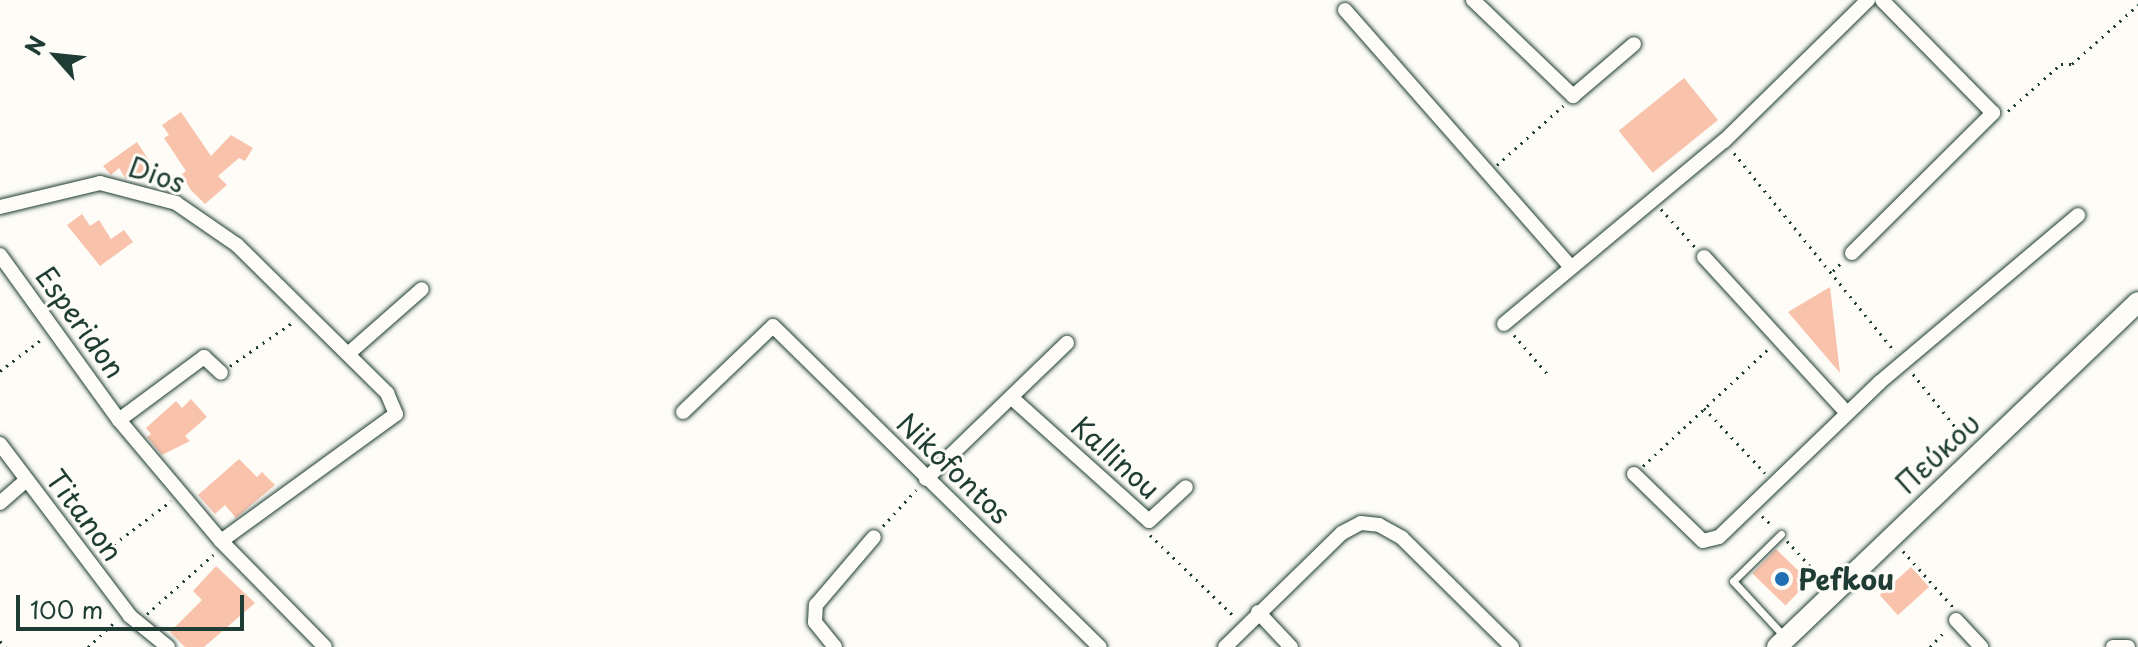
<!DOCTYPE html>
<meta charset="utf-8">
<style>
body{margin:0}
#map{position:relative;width:2138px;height:647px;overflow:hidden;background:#fdfcf7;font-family:"Playpen Sans",sans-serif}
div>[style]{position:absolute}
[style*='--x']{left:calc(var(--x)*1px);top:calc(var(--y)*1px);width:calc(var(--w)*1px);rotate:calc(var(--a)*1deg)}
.building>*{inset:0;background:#f8c2ab;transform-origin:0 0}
.path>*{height:3px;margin-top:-1.5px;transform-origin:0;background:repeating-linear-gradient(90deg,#1f3d34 0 2px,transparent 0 8px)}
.roads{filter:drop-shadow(0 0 2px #1f3d34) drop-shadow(0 0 2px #1f3d34)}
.service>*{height:7px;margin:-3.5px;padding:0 3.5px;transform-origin:3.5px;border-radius:3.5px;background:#fdfcf7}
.minor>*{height:14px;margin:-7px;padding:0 7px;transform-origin:7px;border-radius:7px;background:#fdfcf7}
.secondary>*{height:20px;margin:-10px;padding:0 10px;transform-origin:10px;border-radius:10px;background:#fdfcf7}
.dots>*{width:22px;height:22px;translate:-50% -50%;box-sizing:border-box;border:4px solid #fdfcf7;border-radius:50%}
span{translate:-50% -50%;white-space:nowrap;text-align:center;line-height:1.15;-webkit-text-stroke:6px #fdfcf7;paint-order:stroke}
.street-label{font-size:28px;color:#1f3d34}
.poi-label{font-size:28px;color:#1f3d34;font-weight:700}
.left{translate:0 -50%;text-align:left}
.north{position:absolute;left:16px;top:16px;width:80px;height:80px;-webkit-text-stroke:6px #fdfcf7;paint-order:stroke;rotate:297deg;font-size:22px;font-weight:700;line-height:32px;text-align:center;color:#1f3d34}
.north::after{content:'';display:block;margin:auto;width:28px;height:36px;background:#1f3d34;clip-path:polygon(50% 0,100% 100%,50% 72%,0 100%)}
.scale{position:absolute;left:16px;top:595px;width:228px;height:36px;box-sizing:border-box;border:4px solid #1f3d34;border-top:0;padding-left:10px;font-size:24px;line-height:28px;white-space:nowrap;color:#1f3d34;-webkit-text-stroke:6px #fdfcf7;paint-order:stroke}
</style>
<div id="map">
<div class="building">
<i style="left:1684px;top:78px;width:54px;height:84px;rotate:51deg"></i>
<i style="clip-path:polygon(181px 112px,211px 156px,231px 135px,253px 148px,245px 161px,239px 158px,218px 176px,227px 185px,205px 204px,190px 189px,182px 174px,186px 171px,164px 138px,169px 135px,162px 125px)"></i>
<i style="clip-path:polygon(137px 142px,154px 168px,136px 180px,133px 175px,126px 179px,119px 168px,111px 175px,103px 166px)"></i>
<i style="clip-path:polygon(82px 214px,90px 226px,99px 220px,111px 239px,124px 230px,133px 242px,100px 266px,67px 225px)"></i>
<i style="clip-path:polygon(1830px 287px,1840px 373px,1788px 312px)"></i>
<i style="clip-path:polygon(191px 399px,207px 417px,185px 436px,190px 441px,162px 455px,147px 437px,151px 434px,146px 428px,176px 401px,182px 408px)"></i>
<i style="clip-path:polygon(239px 459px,257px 477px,262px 472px,275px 485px,236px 518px,225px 505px,215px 514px,198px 495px)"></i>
<i style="left:1776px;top:549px;width:46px;height:34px;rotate:44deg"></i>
<i style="clip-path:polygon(216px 566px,255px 603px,204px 647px,185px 647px,170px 632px,202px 600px,193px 591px)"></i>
<i style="left:1911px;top:567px;width:27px;height:42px;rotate:48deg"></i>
</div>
<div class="path">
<i style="--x:2008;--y:111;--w:71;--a:-41.6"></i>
<i style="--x:2061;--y:64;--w:11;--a:0"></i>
<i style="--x:2072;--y:64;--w:89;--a:-41.8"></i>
<i style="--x:1734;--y:153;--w:256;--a:51"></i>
<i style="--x:1497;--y:165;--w:89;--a:-41.8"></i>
<i style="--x:1661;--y:209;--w:52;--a:48.1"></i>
<i style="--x:1833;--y:271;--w:14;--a:-45"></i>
<i style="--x:1514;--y:335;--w:55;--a:49.4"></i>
<i style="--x:230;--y:366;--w:77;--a:-34.9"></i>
<i style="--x:0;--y:371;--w:53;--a:-37.3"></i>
<i style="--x:1913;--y:374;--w:88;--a:51.4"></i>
<i style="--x:1704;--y:408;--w:89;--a:46.8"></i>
<i style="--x:1643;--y:466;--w:173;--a:-43.1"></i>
<i style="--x:1762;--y:516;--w:16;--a:43"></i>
<i style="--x:883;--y:526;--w:49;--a:-47.5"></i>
<i style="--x:1150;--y:535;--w:120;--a:44"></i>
<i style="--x:1787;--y:541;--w:53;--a:47.3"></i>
<i style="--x:1903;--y:551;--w:75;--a:48.2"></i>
<i style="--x:101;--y:554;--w:88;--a:-37.1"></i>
<i style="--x:147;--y:614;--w:89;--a:-41.8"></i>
<i style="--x:0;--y:641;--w:8;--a:45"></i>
<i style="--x:88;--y:647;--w:37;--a:-43"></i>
<i style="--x:1930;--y:647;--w:23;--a:-47"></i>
</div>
<div class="roads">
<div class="service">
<i style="--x:1781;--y:534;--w:67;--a:135.6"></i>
<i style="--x:1733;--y:581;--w:75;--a:47.2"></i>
</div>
<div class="minor">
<i style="--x:1473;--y:0;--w:139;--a:43.8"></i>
<i style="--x:1573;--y:96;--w:80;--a:-40.4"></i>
<i style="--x:1345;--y:10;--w:342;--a:48.7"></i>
<i style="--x:0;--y:207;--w:103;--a:-13.5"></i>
<i style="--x:100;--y:183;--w:79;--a:14.7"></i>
<i style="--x:176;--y:203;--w:74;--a:34.5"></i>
<i style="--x:237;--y:245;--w:211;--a:44.6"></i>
<i style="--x:387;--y:393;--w:23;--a:67"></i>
<i style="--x:396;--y:414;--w:216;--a:144"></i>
<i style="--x:1852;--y:253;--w:199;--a:-44.8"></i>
<i style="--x:1993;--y:113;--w:158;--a:-134.5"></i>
<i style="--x:0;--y:255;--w:203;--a:54.2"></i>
<i style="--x:119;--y:420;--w:158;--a:49.9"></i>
<i style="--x:221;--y:541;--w:148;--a:45.5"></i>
<i style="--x:1704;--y:257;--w:212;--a:47.5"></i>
<i style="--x:1504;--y:324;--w:286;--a:-39.8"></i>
<i style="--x:1724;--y:141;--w:202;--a:-44.4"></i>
<i style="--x:348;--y:354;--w:98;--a:-41.3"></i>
<i style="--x:1012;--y:398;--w:184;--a:41.9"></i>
<i style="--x:1149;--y:521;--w:50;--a:-42.6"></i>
<i style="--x:683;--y:412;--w:124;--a:-43.7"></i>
<i style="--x:773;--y:326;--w:458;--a:44.5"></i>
<i style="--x:119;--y:420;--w:106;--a:-36.5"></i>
<i style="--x:204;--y:357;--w:23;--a:43"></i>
<i style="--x:0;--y:444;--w:216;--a:52.9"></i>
<i style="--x:130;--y:616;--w:49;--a:39.2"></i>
<i style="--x:1634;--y:474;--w:96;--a:44.2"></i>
<i style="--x:1703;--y:541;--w:16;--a:-14"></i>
<i style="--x:1719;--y:537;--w:223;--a:-43.9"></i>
<i style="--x:1880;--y:382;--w:259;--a:-40.1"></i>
<i style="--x:926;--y:479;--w:196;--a:-44"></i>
<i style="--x:0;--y:503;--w:35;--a:-41"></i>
<i style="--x:1258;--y:612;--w:48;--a:46.7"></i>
<i style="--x:1956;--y:620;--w:37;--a:47"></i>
<i style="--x:835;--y:647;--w:32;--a:-129"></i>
<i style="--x:815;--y:622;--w:17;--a:-87"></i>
<i style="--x:816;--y:605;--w:89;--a:-49.5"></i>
<i style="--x:1225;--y:647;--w:163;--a:-44.3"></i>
<i style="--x:1342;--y:533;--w:21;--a:-28"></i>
<i style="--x:1361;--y:523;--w:18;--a:6"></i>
<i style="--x:1379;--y:525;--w:26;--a:29"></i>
<i style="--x:1402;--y:538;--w:155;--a:44.7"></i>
<i style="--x:2113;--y:647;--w:15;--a:0"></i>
</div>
<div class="secondary">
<i style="--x:1777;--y:647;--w:499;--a:-43.7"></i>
</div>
</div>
<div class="dots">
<i style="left:1782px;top:579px;background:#1f6fb2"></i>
</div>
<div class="street-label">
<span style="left:157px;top:174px;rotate:19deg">Dios</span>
<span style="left:81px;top:322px;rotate:54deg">Esperidon</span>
<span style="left:1937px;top:453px;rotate:-43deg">Πεύκου</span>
<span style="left:1116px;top:457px;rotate:42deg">Kallinou</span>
<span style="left:954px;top:468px;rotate:44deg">Nikofontos</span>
<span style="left:85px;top:515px;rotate:53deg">Titanon</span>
</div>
<div class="poi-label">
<span class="left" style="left:1798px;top:579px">Pefkou</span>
</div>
<div class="north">N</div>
<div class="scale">100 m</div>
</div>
